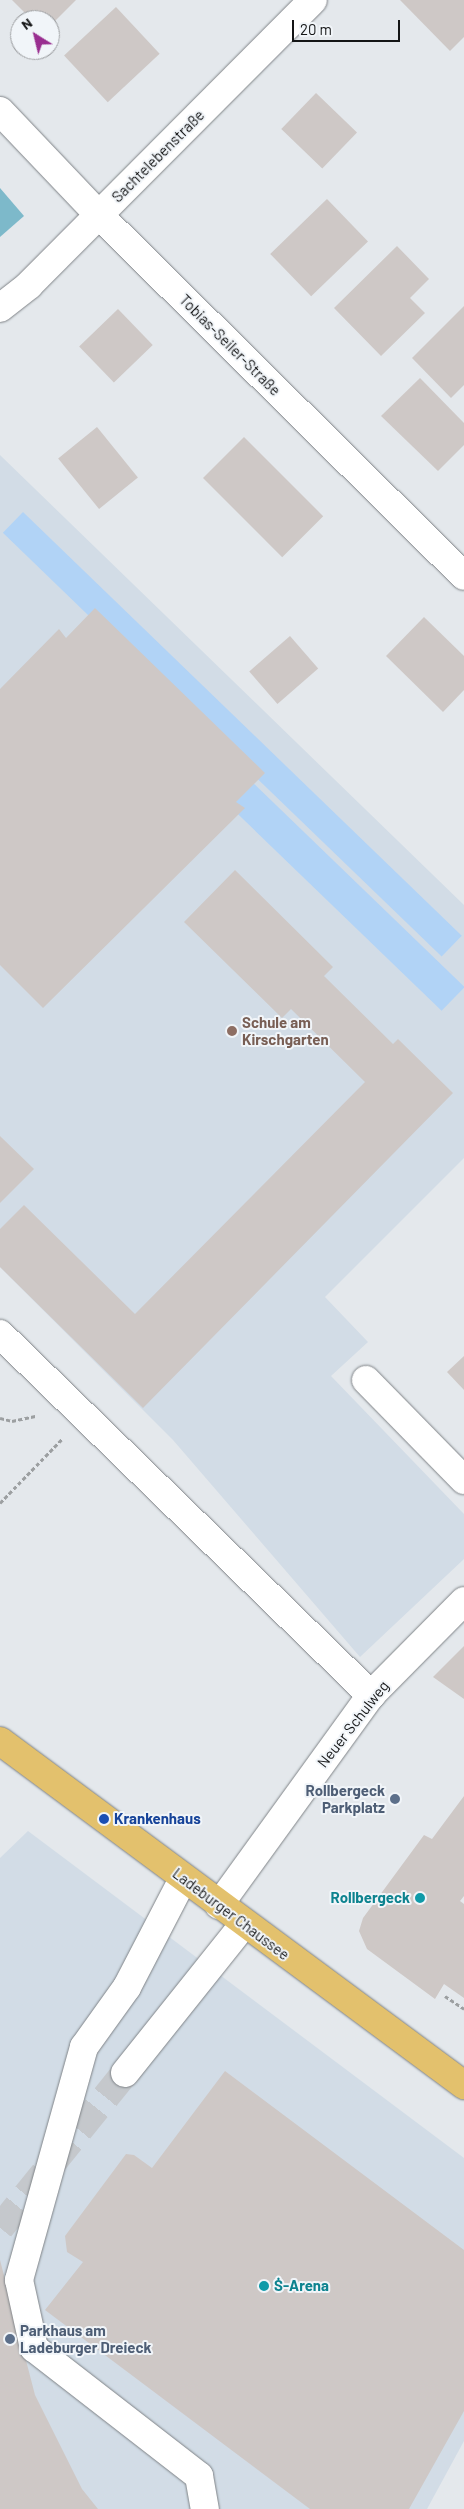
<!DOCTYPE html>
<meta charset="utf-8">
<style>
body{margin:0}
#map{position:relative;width:464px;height:2509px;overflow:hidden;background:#e4e8ec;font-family:Barlow,sans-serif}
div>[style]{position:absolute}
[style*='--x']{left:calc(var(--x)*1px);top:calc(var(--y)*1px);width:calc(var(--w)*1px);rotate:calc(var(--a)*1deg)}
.built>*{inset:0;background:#d2dce6}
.green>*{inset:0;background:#b1d3f6;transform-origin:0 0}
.water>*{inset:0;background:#7db9ca}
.building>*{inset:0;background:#cec8c6;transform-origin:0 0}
.minor-tunnel>*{height:28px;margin-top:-14px;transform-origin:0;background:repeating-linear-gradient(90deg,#c5c8cc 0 28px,transparent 0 42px)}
.path>*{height:3px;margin-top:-1.5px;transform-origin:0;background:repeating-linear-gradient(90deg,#9c9fa1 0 4px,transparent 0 6.5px)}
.roads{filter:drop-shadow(0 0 1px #7f8387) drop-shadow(0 0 1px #7f8387)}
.minor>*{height:28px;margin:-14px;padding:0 14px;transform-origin:14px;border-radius:14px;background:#fff}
.major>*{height:28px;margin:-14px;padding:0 14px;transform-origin:14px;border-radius:14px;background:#e3c16d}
.dots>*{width:14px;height:14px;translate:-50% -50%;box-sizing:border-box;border:2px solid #f1f5f9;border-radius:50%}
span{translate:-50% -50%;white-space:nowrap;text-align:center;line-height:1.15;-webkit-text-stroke:4px #f1f5f9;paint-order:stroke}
.street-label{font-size:15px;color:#141516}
.education-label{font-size:15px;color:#785e54;font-weight:700}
.left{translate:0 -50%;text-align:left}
.service-label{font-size:15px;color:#4e5e75;font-weight:700}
.right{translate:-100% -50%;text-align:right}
.transit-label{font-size:15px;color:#164399;font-weight:700}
.culture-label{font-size:15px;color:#0d838f;font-weight:700}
.north{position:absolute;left:10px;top:10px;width:50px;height:50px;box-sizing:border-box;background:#f1f5f9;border:1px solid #999b9e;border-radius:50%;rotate:324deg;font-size:14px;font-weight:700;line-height:20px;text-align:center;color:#141516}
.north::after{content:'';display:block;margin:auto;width:18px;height:22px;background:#992e90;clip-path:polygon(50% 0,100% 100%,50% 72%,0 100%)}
.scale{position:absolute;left:292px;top:20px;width:108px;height:22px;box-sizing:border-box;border:2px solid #141516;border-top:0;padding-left:6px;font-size:15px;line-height:18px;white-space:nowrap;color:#141516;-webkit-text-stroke:4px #f1f5f9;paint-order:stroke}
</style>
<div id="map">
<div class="built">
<i style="clip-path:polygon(0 455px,464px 905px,464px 1158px,325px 1297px,368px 1342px,331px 1376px,464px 1514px,464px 1559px,360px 1657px,173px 1440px,0 1267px)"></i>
<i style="clip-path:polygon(28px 1831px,464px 2158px,464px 2441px,427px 2509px,0 2509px,0 1858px)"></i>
</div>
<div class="green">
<i style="left:23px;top:512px;width:610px;height:29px;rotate:44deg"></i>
<i style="left:248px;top:778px;width:301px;height:33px;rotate:44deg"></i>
</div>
<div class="water">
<i style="clip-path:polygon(0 188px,24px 216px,0 237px)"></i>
</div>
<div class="building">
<i style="clip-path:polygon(12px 0,76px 0,50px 26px,50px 20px,32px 20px)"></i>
<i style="clip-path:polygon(400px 0,464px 0,464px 37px,450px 51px)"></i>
<i style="left:116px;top:7px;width:64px;height:71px;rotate:47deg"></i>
<i style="left:316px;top:93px;width:57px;height:50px;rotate:44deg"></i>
<i style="left:327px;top:199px;width:59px;height:79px;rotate:46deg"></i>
<i style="clip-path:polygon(397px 246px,429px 279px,410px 298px,425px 313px,381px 356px,334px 308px)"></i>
<i style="clip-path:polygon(464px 306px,464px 385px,451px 398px,412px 358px)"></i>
<i style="left:118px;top:309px;width:50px;height:54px;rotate:46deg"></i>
<i style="clip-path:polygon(420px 378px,464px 423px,464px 445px,438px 471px,381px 416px)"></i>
<i style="left:97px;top:427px;width:65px;height:50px;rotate:51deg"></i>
<i style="left:244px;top:437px;width:112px;height:58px;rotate:45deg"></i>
<i style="clip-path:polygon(95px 608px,265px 773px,236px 802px,245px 808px,43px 1008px,0 965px,0 689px,59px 629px,66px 638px)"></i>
<i style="clip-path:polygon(424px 617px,464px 656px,464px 690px,443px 712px,386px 656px)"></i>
<i style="left:290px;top:636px;width:43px;height:54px;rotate:49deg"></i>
<i style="clip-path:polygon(235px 870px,333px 967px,324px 976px,393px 1044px,398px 1039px,453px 1093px,143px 1408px,0 1267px,0 1229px,24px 1205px,135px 1314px,365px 1082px,291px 1009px,282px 1018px,184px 922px)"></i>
<i style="clip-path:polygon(0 1136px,34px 1169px,0 1203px)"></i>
<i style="clip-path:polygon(464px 1356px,464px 1390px,447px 1372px)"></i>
<i style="clip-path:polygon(464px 1646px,464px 1699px,433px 1677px)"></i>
<i style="clip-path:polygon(464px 1796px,464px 1896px,460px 1901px,464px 1904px,464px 1998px,444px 1984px,435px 1999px,367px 1949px,359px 1931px,363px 1918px,424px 1835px,432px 1839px)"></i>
<i style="clip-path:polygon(225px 2071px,464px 2250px,464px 2411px,409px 2509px,310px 2509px,45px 2310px,83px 2262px,67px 2252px,65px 2236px,126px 2154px,134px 2155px,152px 2168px)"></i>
<i style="clip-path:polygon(0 2260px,35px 2395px,82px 2489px,98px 2509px,0 2509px)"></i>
</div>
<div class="minor-tunnel">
<i style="--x:0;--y:2228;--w:199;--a:-51.1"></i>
</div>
<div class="path">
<i style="--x:0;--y:1418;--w:12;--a:14"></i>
<i style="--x:12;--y:1421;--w:25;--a:-12"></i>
<i style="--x:0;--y:1503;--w:89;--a:-45.9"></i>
<i style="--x:445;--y:1996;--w:23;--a:34"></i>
</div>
<div class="roads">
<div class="minor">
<i style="--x:0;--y:111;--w:144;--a:46.4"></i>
<i style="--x:99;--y:215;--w:513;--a:44.68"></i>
<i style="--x:0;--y:308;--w:37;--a:-38"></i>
<i style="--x:29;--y:285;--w:402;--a:-45.1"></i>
<i style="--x:0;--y:1334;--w:518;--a:44.22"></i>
<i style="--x:366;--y:1380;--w:140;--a:45.6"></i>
<i style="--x:183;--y:1879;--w:122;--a:117.4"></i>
<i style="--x:127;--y:1987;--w:74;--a:125.6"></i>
<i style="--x:84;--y:2047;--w:242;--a:105.6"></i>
<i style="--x:19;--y:2280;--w:70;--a:77.6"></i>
<i style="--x:34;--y:2348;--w:209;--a:37.8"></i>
<i style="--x:199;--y:2476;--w:34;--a:80"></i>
<i style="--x:219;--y:1905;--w:259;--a:-54.1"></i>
<i style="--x:371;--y:1695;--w:132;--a:-45.3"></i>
<i style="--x:125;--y:2073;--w:191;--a:-51.4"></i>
</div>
<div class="major">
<i style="--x:0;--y:1741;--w:578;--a:36.55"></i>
</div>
</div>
<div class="dots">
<i style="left:232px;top:1031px;background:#8d6e63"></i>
<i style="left:395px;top:1799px;background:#5c6f8a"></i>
<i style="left:104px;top:1819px;background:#1a4fb4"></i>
<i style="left:420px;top:1898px;background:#0f9aa8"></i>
<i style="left:264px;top:2286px;background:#0f9aa8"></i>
<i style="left:10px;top:2339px;background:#5c6f8a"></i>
</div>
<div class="street-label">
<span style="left:158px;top:156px;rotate:-45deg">Sachtelebenstraße</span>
<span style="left:230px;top:345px;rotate:45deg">Tobias-Seiler-Straße</span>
<span style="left:353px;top:1724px;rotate:-52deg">Neuer Schulweg</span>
<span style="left:231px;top:1914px;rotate:37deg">Ladeburger Chaussee</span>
</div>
<div class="education-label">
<span class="left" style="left:242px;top:1031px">Schule am<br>Kirschgarten</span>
</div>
<div class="service-label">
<span class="right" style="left:385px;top:1799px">Rollbergeck<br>Parkplatz</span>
<span class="left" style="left:20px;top:2339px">Parkhaus am<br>Ladeburger Dreieck</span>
</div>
<div class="transit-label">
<span class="left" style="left:114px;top:1819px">Krankenhaus</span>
</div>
<div class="culture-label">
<span class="right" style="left:410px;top:1898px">Rollbergeck</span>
<span class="left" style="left:274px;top:2286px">Ṡ-Arena</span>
</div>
<div class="north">N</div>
<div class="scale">20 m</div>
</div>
